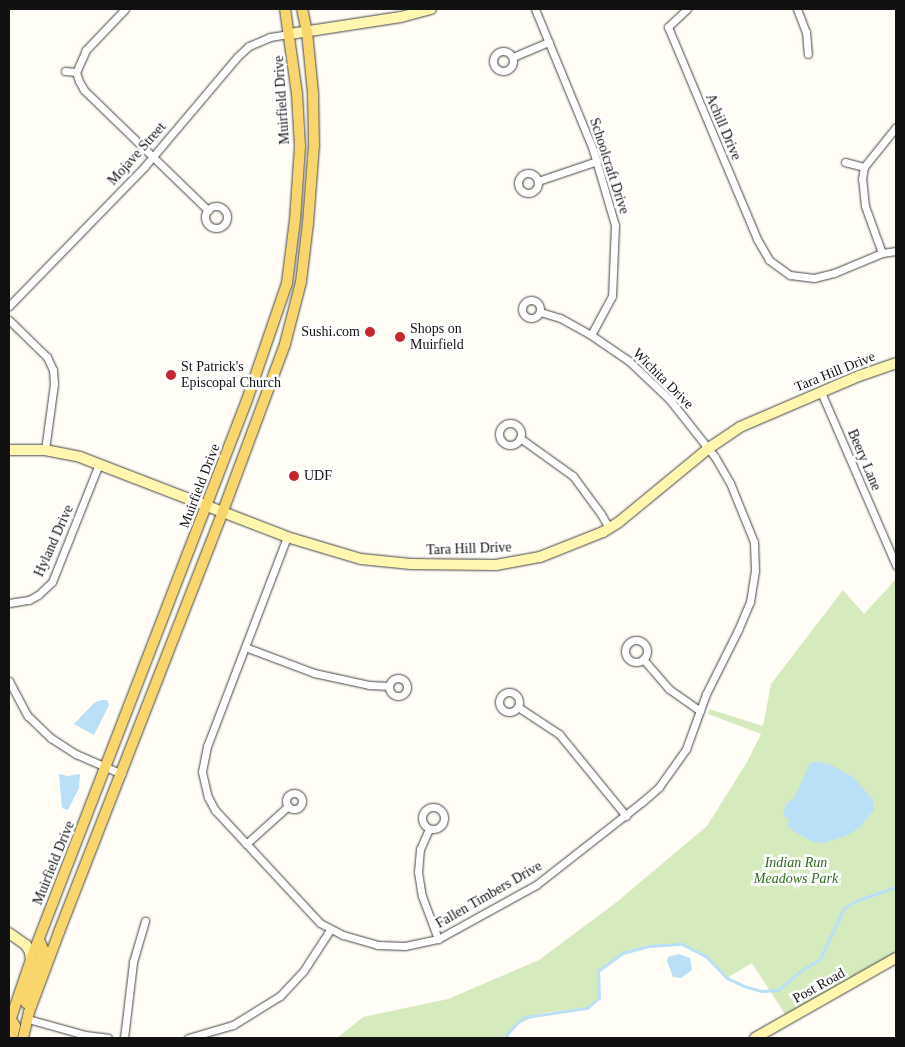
<!DOCTYPE html>
<style>
body{margin:0}
#map{position:relative;width:905px;height:1047px;overflow:hidden;background:#fffdf5;font-family:"Times New Roman",serif}
div>[style]{position:absolute}
[style*='--x']{left:calc(var(--x)*1px);top:calc(var(--y)*1px);width:calc(var(--w)*1px);rotate:calc(var(--a)*1deg)}
.green>*{inset:0;background:#d5ebbd}
.water>*{inset:0;background:#b9e0f7}
.stream>*{height:2.5px;margin:-1.25px;padding:0 1.25px;transform-origin:1.25px;border-radius:1.25px;background:#b9e0f7}
.roads{filter:drop-shadow(0 0 1px #444) drop-shadow(0 0 1px #444)}
.street>*{height:7px;margin:-3.5px;padding:0 3.5px;transform-origin:3.5px;border-radius:3.5px;background:#fff}
.street>.ring{margin:-3.5px;padding:0;box-sizing:content-box;background:none;border:7px solid #fff;border-radius:50%}
.secondary>*{height:10px;margin:-5px;padding:0 5px;transform-origin:5px;border-radius:5px;background:#fff6b0}
.primary>*{height:10px;margin:-5px;padding:0 5px;transform-origin:5px;border-radius:5px;background:#f9d66b}
.dots>*{width:14px;height:14px;translate:-50% -50%;box-sizing:border-box;border:2px solid #fff;border-radius:50%}
span{translate:-50% -50%;white-space:nowrap;text-align:center;line-height:1.15;-webkit-text-stroke:5px #fff;paint-order:stroke}
.street-label{font-size:14px;color:#111}
.poi-label{font-size:14px;color:#111}
.left{translate:0 -50%;text-align:left}
.right{translate:-100% -50%;text-align:right}
.park-label{font-size:14px;color:#2f6b1f;font-style:italic}
.frame{position:absolute;inset:0;border:10px solid #111;pointer-events:none}
</style>
<div id="map">
<div class="green">
<i style="clip-path:polygon(896px 579px,896px 957px,788px 1019px,752px 963px,727px 978px,707px 957px,682px 944px,650px 946px,623px 953px,599px 971px,599px 998px,587px 1008px,542px 1013px,515px 1026px,506px 1038px,337px 1038px,363px 1017px,448px 999px,539px 960px,618px 901px,707px 826px,747px 762px,761px 734px,708px 714px,709px 709px,763px 726px,771px 684px,843px 590px,864px 614px)"></i>
</div>
<div class="water">
<i style="clip-path:polygon(101px 700px,107px 700px,109px 705px,94px 735px,74px 724px,94px 703px)"></i>
<i style="clip-path:polygon(820px 762px,831px 765px,853px 777px,873px 800px,874px 810px,860px 827px,848px 835px,824px 843px,813px 842px,795px 832px,787px 826px,789px 820px,783px 815px,786px 804px,794px 798px,810px 763px)"></i>
<i style="clip-path:polygon(59px 774px,68px 776px,80px 774px,79px 788px,68px 810px,62px 808px)"></i>
<i style="clip-path:polygon(679px 954px,690px 958px,692px 970px,681px 978px,673px 977px,667px 961px,668px 957px)"></i>
</div>
<div class="stream">
<i style="--x:507;--y:1038;--w:4;--a:-90"></i>
<i style="--x:507;--y:1034;--w:19;--a:-47"></i>
<i style="--x:520;--y:1020;--w:7;--a:-27"></i>
<i style="--x:526;--y:1017;--w:62;--a:-8.4"></i>
<i style="--x:587;--y:1008;--w:16;--a:-40"></i>
<i style="--x:599;--y:998;--w:27;--a:-92"></i>
<i style="--x:598;--y:971;--w:31;--a:-36"></i>
<i style="--x:623;--y:953;--w:28;--a:-15"></i>
<i style="--x:650;--y:946;--w:32;--a:-4"></i>
<i style="--x:682;--y:944;--w:28;--a:27"></i>
<i style="--x:707;--y:957;--w:29;--a:46"></i>
<i style="--x:727;--y:978;--w:19;--a:25"></i>
<i style="--x:744;--y:986;--w:18;--a:16"></i>
<i style="--x:761;--y:991;--w:17;--a:-3"></i>
<i style="--x:778;--y:990;--w:31;--a:-40"></i>
<i style="--x:802;--y:970;--w:21;--a:-31"></i>
<i style="--x:820;--y:959;--w:56;--a:-64.8"></i>
<i style="--x:844;--y:908;--w:16;--a:-30"></i>
<i style="--x:858;--y:900;--w:40;--a:-18.9"></i>
</div>
<div class="roads">
<div class="street">
<i style="--x:125;--y:9;--w:57;--a:133.6"></i>
<i style="--x:86;--y:50;--w:24;--a:114"></i>
<i style="--x:76;--y:72;--w:9;--a:72"></i>
<i style="--x:79;--y:81;--w:10;--a:61"></i>
<i style="--x:84;--y:90;--w:173;--a:44.1"></i>
<i style="--x:535;--y:9;--w:152;--a:67.6"></i>
<i style="--x:593;--y:150;--w:78;--a:73.7"></i>
<i style="--x:615;--y:225;--w:71;--a:92.4"></i>
<i style="--x:612;--y:296;--w:44;--a:118.3"></i>
<i style="--x:687;--y:9;--w:26;--a:137"></i>
<i style="--x:668;--y:27;--w:230;--a:67.2"></i>
<i style="--x:757;--y:239;--w:24;--a:60"></i>
<i style="--x:769;--y:260;--w:26;--a:36"></i>
<i style="--x:790;--y:275;--w:24;--a:7"></i>
<i style="--x:814;--y:278;--w:21;--a:-14"></i>
<i style="--x:834;--y:273;--w:52;--a:-22.6"></i>
<i style="--x:882;--y:253;--w:14;--a:-8"></i>
<i style="--x:797;--y:9;--w:25;--a:69"></i>
<i style="--x:806;--y:32;--w:22;--a:85"></i>
<i class="ring" style="left:493px;top:51px;width:13px;height:13px"></i>
<i style="--x:513;--y:57;--w:39;--a:-23"></i>
<i style="--x:65;--y:71;--w:11;--a:5"></i>
<i style="--x:845;--y:162;--w:20;--a:15"></i>
<i class="ring" style="left:518px;top:173px;width:13px;height:13px"></i>
<i style="--x:538;--y:181;--w:62;--a:-18.7"></i>
<i class="ring" style="left:205px;top:206px;width:15px;height:15px"></i>
<i style="--x:882;--y:253;--w:50;--a:-109.9"></i>
<i style="--x:865;--y:206;--w:27;--a:-96"></i>
<i style="--x:862;--y:179;--w:12;--a:-81"></i>
<i style="--x:864;--y:167;--w:51;--a:-51.3"></i>
<i class="ring" style="left:522px;top:300px;width:11px;height:11px"></i>
<i style="--x:9;--y:306;--w:195;--a:-45.8"></i>
<i style="--x:145;--y:166;--w:143;--a:-49.8"></i>
<i style="--x:237;--y:57;--w:16;--a:-43"></i>
<i style="--x:249;--y:46;--w:23;--a:-23"></i>
<i style="--x:270;--y:37;--w:20;--a:-9"></i>
<i style="--x:9;--y:320;--w:53;--a:44.2"></i>
<i style="--x:47;--y:357;--w:14;--a:65"></i>
<i style="--x:53;--y:370;--w:14;--a:86"></i>
<i style="--x:54;--y:384;--w:67;--a:97.8"></i>
<i style="--x:821;--y:392;--w:189;--a:66.6"></i>
<i class="ring" style="left:499px;top:423px;width:15px;height:15px"></i>
<i style="--x:520;--y:438;--w:65;--a:35.6"></i>
<i style="--x:573;--y:476;--w:47;--a:53.6"></i>
<i style="--x:601;--y:514;--w:16;--a:60"></i>
<i style="--x:287;--y:537;--w:224;--a:110.9"></i>
<i style="--x:207;--y:746;--w:26;--a:101"></i>
<i style="--x:202;--y:772;--w:26;--a:77"></i>
<i style="--x:208;--y:797;--w:15;--a:62"></i>
<i style="--x:215;--y:810;--w:154;--a:47.1"></i>
<i style="--x:320;--y:923;--w:26;--a:28"></i>
<i style="--x:343;--y:935;--w:36;--a:16"></i>
<i style="--x:378;--y:945;--w:27;--a:2"></i>
<i style="--x:405;--y:946;--w:34;--a:-12"></i>
<i style="--x:438;--y:939;--w:112;--a:-28.9"></i>
<i style="--x:536;--y:885;--w:135;--a:-38.1"></i>
<i style="--x:642;--y:802;--w:23;--a:-41"></i>
<i style="--x:659;--y:787;--w:47;--a:-54.6"></i>
<i style="--x:686;--y:749;--w:59;--a:-70"></i>
<i style="--x:706;--y:694;--w:72;--a:-63.4"></i>
<i style="--x:738;--y:630;--w:30;--a:-67"></i>
<i style="--x:750;--y:602;--w:31;--a:-81"></i>
<i style="--x:755;--y:571;--w:29;--a:-92"></i>
<i style="--x:754;--y:542;--w:64;--a:-112.1"></i>
<i style="--x:730;--y:483;--w:30;--a:-120"></i>
<i style="--x:715;--y:457;--w:73;--a:-128.3"></i>
<i style="--x:670;--y:400;--w:57;--a:-136.4"></i>
<i style="--x:629;--y:361;--w:46;--a:-145.6"></i>
<i style="--x:591;--y:335;--w:35;--a:-151"></i>
<i style="--x:560;--y:318;--w:21;--a:-163"></i>
<i style="--x:9;--y:603;--w:20;--a:-9"></i>
<i style="--x:29;--y:600;--w:10;--a:-29"></i>
<i style="--x:38;--y:595;--w:19;--a:-43"></i>
<i style="--x:52;--y:582;--w:127;--a:-68.3"></i>
<i class="ring" style="left:625px;top:640px;width:15px;height:15px"></i>
<i style="--x:245;--y:647;--w:74;--a:20.6"></i>
<i style="--x:314;--y:673;--w:56;--a:12.3"></i>
<i style="--x:369;--y:685;--w:20;--a:3"></i>
<i style="--x:643;--y:659;--w:40;--a:49"></i>
<i style="--x:669;--y:689;--w:38;--a:35"></i>
<i class="ring" style="left:389px;top:678px;width:11px;height:11px"></i>
<i style="--x:9;--y:681;--w:40;--a:62"></i>
<i style="--x:28;--y:716;--w:32;--a:44"></i>
<i style="--x:51;--y:738;--w:30;--a:33"></i>
<i style="--x:76;--y:754;--w:50;--a:23.5"></i>
<i class="ring" style="left:499px;top:692px;width:13px;height:13px"></i>
<i style="--x:518;--y:707;--w:49;--a:33.4"></i>
<i style="--x:559;--y:734;--w:106;--a:50.7"></i>
<i class="ring" style="left:286px;top:793px;width:9px;height:9px"></i>
<i class="ring" style="left:422px;top:807px;width:15px;height:15px"></i>
<i style="--x:429;--y:829;--w:22;--a:114"></i>
<i style="--x:420;--y:849;--w:23;--a:95"></i>
<i style="--x:418;--y:872;--w:24;--a:81"></i>
<i style="--x:422;--y:896;--w:46;--a:69.6"></i>
<i style="--x:246;--y:844;--w:57;--a:-42.1"></i>
<i style="--x:28;--y:1019;--w:59;--a:15.7"></i>
<i style="--x:85;--y:1035;--w:23;--a:7"></i>
<i style="--x:124;--y:1038;--w:77;--a:-83.2"></i>
<i style="--x:133;--y:962;--w:43;--a:-73.7"></i>
<i style="--x:188;--y:1038;--w:47;--a:-16.1"></i>
<i style="--x:233;--y:1025;--w:55;--a:-31.7"></i>
<i style="--x:280;--y:996;--w:35;--a:-47"></i>
<i style="--x:304;--y:970;--w:48;--a:-57"></i>
</div>
<div class="secondary">
<i style="--x:290;--y:34;--w:112;--a:-8.7"></i>
<i style="--x:401;--y:17;--w:31;--a:-15"></i>
<i style="--x:9;--y:450;--w:36;--a:0"></i>
<i style="--x:45;--y:450;--w:36;--a:11"></i>
<i style="--x:80;--y:457;--w:222;--a:21.1"></i>
<i style="--x:287;--y:537;--w:77;--a:16.6"></i>
<i style="--x:361;--y:559;--w:50;--a:5.7"></i>
<i style="--x:411;--y:564;--w:85;--a:0.7"></i>
<i style="--x:496;--y:565;--w:45;--a:-10.3"></i>
<i style="--x:540;--y:557;--w:68;--a:-21.6"></i>
<i style="--x:603;--y:532;--w:19;--a:-32"></i>
<i style="--x:619;--y:522;--w:117;--a:-39.4"></i>
<i style="--x:709;--y:448;--w:37;--a:-34"></i>
<i style="--x:740;--y:427;--w:129;--a:-23.2"></i>
<i style="--x:859;--y:376;--w:39;--a:-19"></i>
<i style="--x:9;--y:933;--w:21;--a:35"></i>
<i style="--x:26;--y:945;--w:8;--a:60"></i>
<i style="--x:30;--y:952;--w:9;--a:84"></i>
<i style="--x:755;--y:1038;--w:162;--a:-29.6"></i>
</div>
<div class="primary">
<i style="--x:26;--y:1003;--w:51;--a:-70.5"></i>
<i style="--x:43;--y:955;--w:6;--a:-90"></i>
<i style="--x:43;--y:949;--w:10;--a:-114"></i>
<i style="--x:10;--y:1018;--w:9;--a:58"></i>
<i style="--x:15;--y:1026;--w:12;--a:104"></i>
<i style="--x:9;--y:1024;--w:74;--a:-71.1"></i>
<i style="--x:33;--y:954;--w:594;--a:-68.88"></i>
<i style="--x:247;--y:400;--w:124;--a:-71.1"></i>
<i style="--x:287;--y:283;--w:64;--a:-82.8"></i>
<i style="--x:295;--y:220;--w:74;--a:-86.1"></i>
<i style="--x:300;--y:146;--w:52;--a:-93.3"></i>
<i style="--x:297;--y:94;--w:86;--a:-98"></i>
<i style="--x:23;--y:1038;--w:27;--a:-77"></i>
<i style="--x:29;--y:1012;--w:85;--a:-69.4"></i>
<i style="--x:59;--y:932;--w:452;--a:-68.7"></i>
<i style="--x:223;--y:511;--w:178;--a:-69.6"></i>
<i style="--x:285;--y:344;--w:64;--a:-75.5"></i>
<i style="--x:301;--y:282;--w:59;--a:-83.2"></i>
<i style="--x:308;--y:223;--w:78;--a:-85.6"></i>
<i style="--x:314;--y:145;--w:52;--a:-91.1"></i>
<i style="--x:313;--y:93;--w:61;--a:-95.6"></i>
<i style="--x:307;--y:32;--w:24;--a:-102"></i>
</div>
</div>
<div class="dots">
<i style="left:370px;top:332px;background:#c4262e"></i>
<i style="left:400px;top:337px;background:#c4262e"></i>
<i style="left:171px;top:375px;background:#c4262e"></i>
<i style="left:294px;top:476px;background:#c4262e"></i>
</div>
<div class="street-label">
<span style="left:282px;top:100px;rotate:-94deg">Muirfield Drive</span>
<span style="left:723px;top:127px;rotate:67deg">Achill Drive</span>
<span style="left:137px;top:154px;rotate:-48deg">Mojave Street</span>
<span style="left:609px;top:166px;rotate:72deg">Schoolcraft Drive</span>
<span style="left:835px;top:372px;rotate:-22deg">Tara Hill Drive</span>
<span style="left:663px;top:379px;rotate:45deg">Wichita Drive</span>
<span style="left:864px;top:460px;rotate:67deg">Beery Lane</span>
<span style="left:200px;top:486px;rotate:-69deg">Muirfield Drive</span>
<span style="left:54px;top:541px;rotate:-66deg">Hyland Drive</span>
<span style="left:469px;top:549px;rotate:-2deg">Tara Hill Drive</span>
<span style="left:54px;top:863px;rotate:-68deg">Muirfield Drive</span>
<span style="left:489px;top:895px;rotate:-30deg">Fallen Timbers Drive</span>
<span style="left:819px;top:986px;rotate:-29deg">Post Road</span>
</div>
<div class="poi-label">
<span class="left" style="left:410px;top:337px">Shops on<br>Muirfield</span>
<span class="right" style="left:360px;top:332px">Sushi.com</span>
<span class="left" style="left:181px;top:375px">St Patrick's<br>Episcopal Church</span>
<span class="left" style="left:304px;top:476px">UDF</span>
</div>
<div class="park-label">
<span style="left:796px;top:871px">Indian Run<br>Meadows Park</span>
</div>
<div class="frame"></div>
</div>
